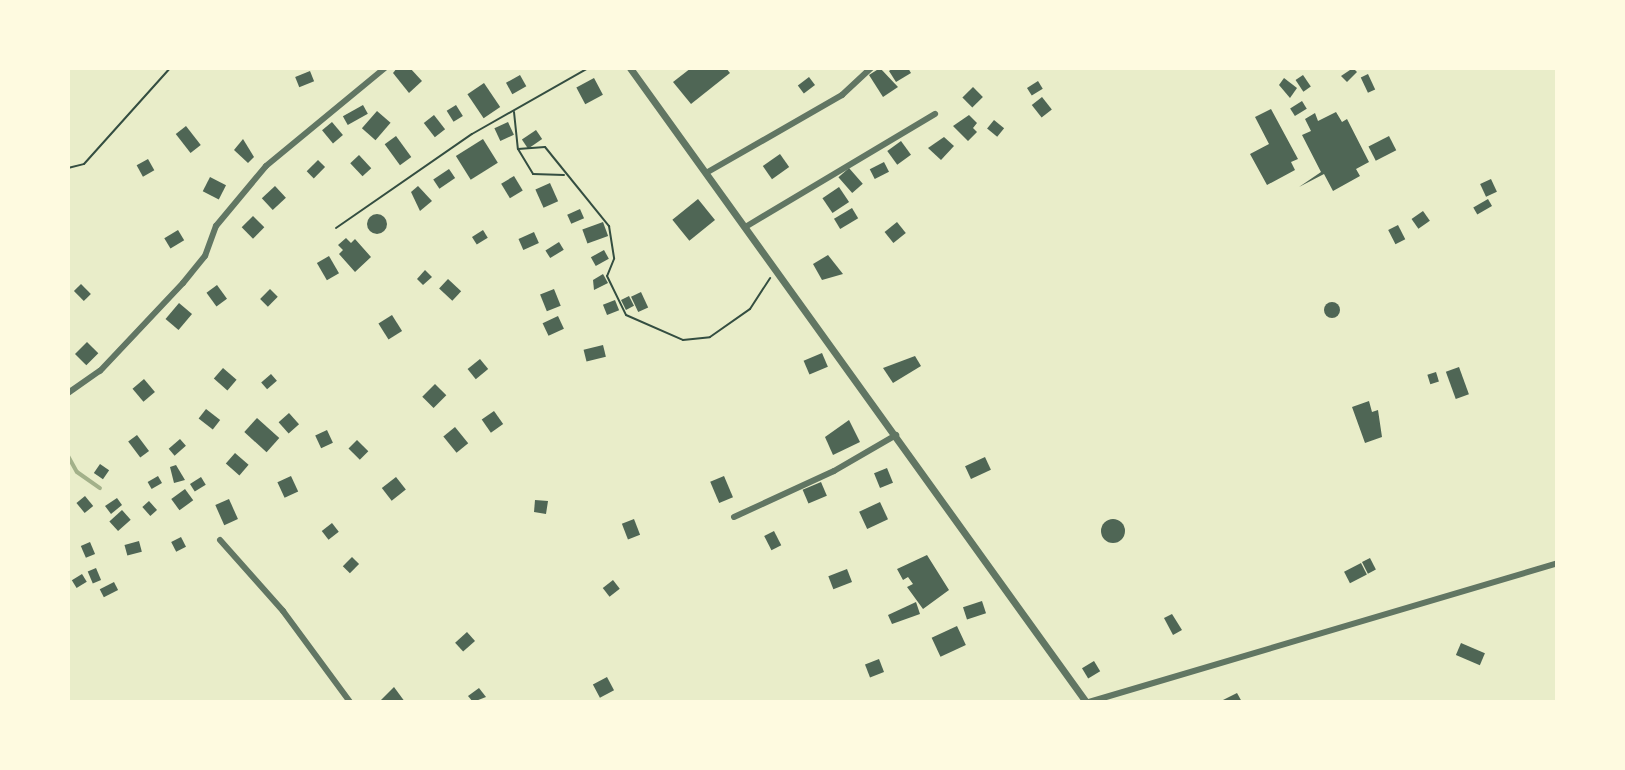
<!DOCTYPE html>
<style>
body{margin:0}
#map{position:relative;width:1625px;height:770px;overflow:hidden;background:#e9edc9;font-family:Lora,serif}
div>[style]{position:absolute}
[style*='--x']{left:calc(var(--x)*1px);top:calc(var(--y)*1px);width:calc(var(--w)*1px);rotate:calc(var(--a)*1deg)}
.stream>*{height:4px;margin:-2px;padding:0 2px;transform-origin:2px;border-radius:2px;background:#a3b18a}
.building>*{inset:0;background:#4f6655;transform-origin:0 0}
.round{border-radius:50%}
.path>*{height:2px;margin:-1px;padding:0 1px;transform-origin:1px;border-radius:1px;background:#344e41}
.minor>*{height:6px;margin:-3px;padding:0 3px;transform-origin:3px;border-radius:3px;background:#617663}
.tertiary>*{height:7px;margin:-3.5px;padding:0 3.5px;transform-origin:3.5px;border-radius:3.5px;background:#617663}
span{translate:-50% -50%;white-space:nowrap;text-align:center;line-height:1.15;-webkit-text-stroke:8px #fefae0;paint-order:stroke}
.frame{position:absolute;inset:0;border:70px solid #fefae0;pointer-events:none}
</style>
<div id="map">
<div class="stream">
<i style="--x:68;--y:456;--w:18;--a:61"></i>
<i style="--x:77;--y:472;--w:28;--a:35"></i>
</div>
<div class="building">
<i style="clip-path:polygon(397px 68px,410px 68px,422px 81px,409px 93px,393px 73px)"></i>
<i style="clip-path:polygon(691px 68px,726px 68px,730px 73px,691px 104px,673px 82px)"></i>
<i style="clip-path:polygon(880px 68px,898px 87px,883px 97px,869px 75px)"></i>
<i style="clip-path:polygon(893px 68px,908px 68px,911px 73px,896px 82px,889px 71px)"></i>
<i style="clip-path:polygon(1353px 68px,1357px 72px,1347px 82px,1341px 76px)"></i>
<i style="left:310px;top:71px;width:11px;height:16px;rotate:68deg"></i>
<i style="left:1368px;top:74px;width:17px;height:8px;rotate:65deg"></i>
<i style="left:520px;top:75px;width:13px;height:16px;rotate:61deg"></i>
<i style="left:1303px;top:75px;width:14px;height:9px;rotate:56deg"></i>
<i style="left:809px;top:77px;width:10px;height:14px;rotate:53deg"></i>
<i style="left:594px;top:78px;width:19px;height:20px;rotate:62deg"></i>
<i style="clip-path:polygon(1284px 78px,1297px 88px,1290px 98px,1279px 85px)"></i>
<i style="left:1038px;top:81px;width:9px;height:13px;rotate:58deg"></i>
<i style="left:484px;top:83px;width:29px;height:20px;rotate:56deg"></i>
<i style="left:973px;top:87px;width:14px;height:15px;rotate:45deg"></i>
<i style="left:1042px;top:97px;width:16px;height:13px;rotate:52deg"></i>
<i style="left:1302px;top:101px;width:9px;height:14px;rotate:58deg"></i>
<i style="left:363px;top:105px;width:10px;height:23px;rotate:61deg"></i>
<i style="left:456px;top:105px;width:13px;height:11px;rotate:58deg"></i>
<i style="clip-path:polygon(1271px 109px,1298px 159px,1291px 162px,1295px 170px,1267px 185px,1250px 154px,1269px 144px,1255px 117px)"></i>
<i style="left:377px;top:111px;width:18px;height:23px;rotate:41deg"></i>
<i style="clip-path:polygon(1336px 112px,1342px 122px,1347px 119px,1369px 162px,1356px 169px,1360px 176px,1333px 191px,1324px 174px,1299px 187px,1321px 172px,1302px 135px,1311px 131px,1305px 119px,1315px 113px,1318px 121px)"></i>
<i style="left:434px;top:115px;width:18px;height:13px;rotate:52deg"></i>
<i style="clip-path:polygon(969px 115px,977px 123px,973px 128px,977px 132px,968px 141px,953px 126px)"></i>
<i style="left:994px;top:120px;width:13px;height:11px;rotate:39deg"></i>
<i style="left:332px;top:122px;width:17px;height:13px;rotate:50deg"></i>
<i style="left:508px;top:122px;width:14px;height:15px;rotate:65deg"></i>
<i style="left:186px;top:126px;width:24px;height:13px;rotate:52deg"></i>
<i style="left:536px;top:130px;width:11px;height:17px;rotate:56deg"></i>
<i style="left:396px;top:136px;width:26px;height:14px;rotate:54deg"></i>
<i style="left:1389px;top:136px;width:16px;height:23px;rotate:63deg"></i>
<i style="clip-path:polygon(944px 137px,954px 146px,941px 160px,928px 148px)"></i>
<i style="clip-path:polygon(243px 139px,254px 157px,248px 163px,234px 150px)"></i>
<i style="left:483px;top:139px;width:28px;height:32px;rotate:58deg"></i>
<i style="left:901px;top:141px;width:17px;height:17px;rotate:54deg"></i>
<i style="left:780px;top:154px;width:16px;height:21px;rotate:55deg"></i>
<i style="left:359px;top:155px;width:18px;height:12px;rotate:47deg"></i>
<i style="left:148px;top:159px;width:13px;height:13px;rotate:61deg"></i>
<i style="left:318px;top:160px;width:10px;height:16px;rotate:45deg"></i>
<i style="left:884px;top:162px;width:11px;height:16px;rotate:63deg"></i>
<i style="left:849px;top:168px;width:21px;height:14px;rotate:49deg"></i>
<i style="left:449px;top:169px;width:11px;height:19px;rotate:56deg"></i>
<i style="left:514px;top:176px;width:17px;height:15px;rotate:59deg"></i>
<i style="left:210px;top:177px;width:18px;height:16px;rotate:27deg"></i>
<i style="left:1491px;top:179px;width:14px;height:12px;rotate:65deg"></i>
<i style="left:550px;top:183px;width:20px;height:16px;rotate:66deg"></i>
<i style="left:275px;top:186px;width:16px;height:18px;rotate:47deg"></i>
<i style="clip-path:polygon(418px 186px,432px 201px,420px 211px,411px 192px)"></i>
<i style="left:839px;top:187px;width:18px;height:20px;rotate:56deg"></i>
<i style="left:698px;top:199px;width:27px;height:33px;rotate:51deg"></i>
<i style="left:1488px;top:199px;width:8px;height:17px;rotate:60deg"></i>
<i style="left:852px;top:208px;width:12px;height:21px;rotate:59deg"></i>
<i style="left:580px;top:209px;width:10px;height:14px;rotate:66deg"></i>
<i style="left:1423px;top:211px;width:12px;height:14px;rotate:55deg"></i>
<i class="round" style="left:367px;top:214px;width:20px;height:20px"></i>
<i style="left:253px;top:216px;width:16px;height:16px;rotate:45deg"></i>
<i style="left:603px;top:222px;width:15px;height:22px;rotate:70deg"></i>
<i style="left:897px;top:222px;width:14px;height:16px;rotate:51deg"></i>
<i style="left:1398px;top:225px;width:16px;height:11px;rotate:63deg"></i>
<i style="left:178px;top:230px;width:12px;height:16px;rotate:59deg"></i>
<i style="left:483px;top:230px;width:9px;height:13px;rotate:58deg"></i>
<i style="left:534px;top:232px;width:12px;height:17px;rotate:66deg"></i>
<i style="clip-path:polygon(346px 238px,351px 243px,355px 239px,371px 257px,355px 272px,339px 254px,343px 250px,338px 245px)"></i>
<i style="left:559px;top:242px;width:9px;height:16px;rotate:58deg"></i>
<i style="left:604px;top:250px;width:10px;height:15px;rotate:61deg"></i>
<i style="clip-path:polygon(828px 255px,843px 274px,822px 280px,813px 264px)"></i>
<i style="left:329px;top:256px;width:20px;height:14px;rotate:60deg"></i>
<i style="clip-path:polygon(425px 270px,432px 277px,423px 285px,417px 279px)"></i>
<i style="clip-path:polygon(603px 274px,608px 283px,594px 290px,593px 280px)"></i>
<i style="left:448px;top:279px;width:18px;height:13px;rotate:43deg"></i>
<i style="left:81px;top:284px;width:14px;height:10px;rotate:45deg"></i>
<i style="left:217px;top:285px;width:17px;height:13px;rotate:54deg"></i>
<i style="left:270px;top:289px;width:11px;height:14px;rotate:45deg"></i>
<i style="left:554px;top:289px;width:18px;height:15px;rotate:68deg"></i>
<i style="left:641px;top:292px;width:17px;height:11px;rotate:65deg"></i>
<i style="left:629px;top:296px;width:11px;height:9px;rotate:63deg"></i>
<i style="left:615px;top:300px;width:11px;height:13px;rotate:68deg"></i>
<i class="round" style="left:1324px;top:302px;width:16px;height:16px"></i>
<i style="left:179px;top:303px;width:17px;height:21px;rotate:40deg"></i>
<i style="left:392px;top:315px;width:19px;height:16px;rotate:58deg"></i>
<i style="left:558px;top:316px;width:14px;height:17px;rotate:65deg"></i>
<i style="left:87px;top:342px;width:16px;height:17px;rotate:45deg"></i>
<i style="left:603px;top:345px;width:12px;height:20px;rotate:76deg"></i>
<i style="left:822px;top:353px;width:15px;height:20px;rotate:67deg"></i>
<i style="clip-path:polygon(915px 356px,921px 366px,893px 383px,883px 368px)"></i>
<i style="left:480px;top:359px;width:13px;height:16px;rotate:51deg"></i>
<i style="left:1459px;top:367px;width:29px;height:14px;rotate:70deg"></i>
<i style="left:223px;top:368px;width:18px;height:14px;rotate:41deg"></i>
<i style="left:1436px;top:372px;width:10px;height:9px;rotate:73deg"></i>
<i style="left:271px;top:374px;width:9px;height:13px;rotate:49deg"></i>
<i style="left:144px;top:379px;width:17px;height:15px;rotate:50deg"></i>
<i style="left:435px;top:384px;width:16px;height:18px;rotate:45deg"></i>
<i style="clip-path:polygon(1369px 401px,1372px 412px,1378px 410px,1382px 437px,1365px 443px,1352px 407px)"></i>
<i style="left:206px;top:409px;width:18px;height:12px;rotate:38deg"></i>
<i style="left:494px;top:411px;width:16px;height:15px;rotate:55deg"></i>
<i style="left:289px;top:413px;width:15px;height:14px;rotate:48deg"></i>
<i style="left:257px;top:418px;width:30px;height:19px;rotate:42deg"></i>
<i style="clip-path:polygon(849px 420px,860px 442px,833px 455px,825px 437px)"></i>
<i style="left:455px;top:427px;width:21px;height:15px;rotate:51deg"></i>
<i style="left:327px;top:430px;width:14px;height:13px;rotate:65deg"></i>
<i style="left:137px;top:435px;width:20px;height:11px;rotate:53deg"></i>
<i style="left:180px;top:439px;width:9px;height:15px;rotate:49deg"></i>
<i style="left:357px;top:440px;width:16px;height:12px;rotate:45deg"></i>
<i style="left:235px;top:453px;width:18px;height:14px;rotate:41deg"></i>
<i style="left:985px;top:457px;width:14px;height:22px;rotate:65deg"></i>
<i style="left:100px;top:464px;width:11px;height:11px;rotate:34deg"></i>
<i style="clip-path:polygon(176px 465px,185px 480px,174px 483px,170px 467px)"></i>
<i style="left:887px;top:468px;width:16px;height:14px;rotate:68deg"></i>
<i style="left:158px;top:476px;width:8px;height:12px;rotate:60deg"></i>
<i style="left:291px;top:476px;width:17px;height:15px;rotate:65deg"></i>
<i style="left:724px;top:476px;width:23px;height:15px;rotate:67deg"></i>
<i style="left:201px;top:477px;width:9px;height:13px;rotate:58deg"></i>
<i style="left:396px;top:477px;width:16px;height:18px;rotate:52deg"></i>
<i style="left:821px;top:482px;width:15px;height:20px;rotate:67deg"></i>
<i style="left:185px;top:489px;width:14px;height:17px;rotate:54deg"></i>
<i style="left:85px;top:496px;width:13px;height:11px;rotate:51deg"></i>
<i style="clip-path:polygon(117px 498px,122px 505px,111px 514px,105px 506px)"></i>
<i style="left:229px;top:499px;width:22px;height:15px;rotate:66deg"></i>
<i style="clip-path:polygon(535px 500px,548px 501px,546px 514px,534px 512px)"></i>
<i style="left:149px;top:501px;width:12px;height:9px;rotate:48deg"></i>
<i style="left:880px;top:502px;width:19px;height:23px;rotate:65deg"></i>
<i style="left:122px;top:510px;width:13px;height:17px;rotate:48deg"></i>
<i class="round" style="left:1101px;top:519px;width:24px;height:24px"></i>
<i style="left:634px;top:519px;width:17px;height:13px;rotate:69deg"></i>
<i style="left:332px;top:523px;width:11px;height:13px;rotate:52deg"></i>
<i style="left:774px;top:531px;width:16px;height:11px;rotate:63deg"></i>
<i style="left:181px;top:537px;width:11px;height:11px;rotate:63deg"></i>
<i style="left:139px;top:541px;width:11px;height:15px;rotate:75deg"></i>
<i style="left:90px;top:542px;width:13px;height:10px;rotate:67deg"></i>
<i style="clip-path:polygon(927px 555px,949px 590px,923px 609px,907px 587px,913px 584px,908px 577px,903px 580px,897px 569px)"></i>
<i style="left:352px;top:557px;width:10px;height:13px;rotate:45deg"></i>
<i style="left:1370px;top:558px;width:13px;height:9px;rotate:63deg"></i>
<i style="left:1361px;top:563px;width:13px;height:19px;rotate:63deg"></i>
<i style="left:96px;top:568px;width:13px;height:9px;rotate:67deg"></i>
<i style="left:847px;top:569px;width:14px;height:20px;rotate:69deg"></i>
<i style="left:82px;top:574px;width:9px;height:12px;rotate:58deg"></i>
<i style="left:613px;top:580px;width:11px;height:13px;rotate:52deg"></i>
<i style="left:114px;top:582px;width:9px;height:16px;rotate:63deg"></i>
<i style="left:982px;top:601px;width:13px;height:20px;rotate:72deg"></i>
<i style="clip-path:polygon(916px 602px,920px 614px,892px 624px,888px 615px)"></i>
<i style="clip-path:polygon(1172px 614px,1182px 630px,1173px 635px,1164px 618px)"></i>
<i style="left:957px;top:626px;width:21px;height:28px;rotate:65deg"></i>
<i style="left:467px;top:632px;width:12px;height:16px;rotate:48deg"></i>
<i style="left:1461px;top:643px;width:26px;height:13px;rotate:23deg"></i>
<i style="left:879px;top:659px;width:14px;height:15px;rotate:69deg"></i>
<i style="left:1094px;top:661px;width:12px;height:14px;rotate:59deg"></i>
<i style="left:607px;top:677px;width:15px;height:16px;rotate:62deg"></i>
<i style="clip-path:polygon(394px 687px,405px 702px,379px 702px)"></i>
<i style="clip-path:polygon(479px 688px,486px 697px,473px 702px,468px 696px)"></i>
<i style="clip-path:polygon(1237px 693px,1242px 702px,1219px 702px)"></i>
</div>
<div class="path">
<i style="--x:514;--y:112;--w:37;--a:84"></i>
<i style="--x:518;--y:149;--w:29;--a:59"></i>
<i style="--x:533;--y:174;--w:31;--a:2"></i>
<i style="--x:518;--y:149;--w:27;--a:-4"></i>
<i style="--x:545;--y:147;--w:102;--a:51"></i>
<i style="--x:609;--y:226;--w:33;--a:81"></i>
<i style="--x:614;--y:259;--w:18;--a:112"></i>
<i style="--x:607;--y:276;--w:43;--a:64"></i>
<i style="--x:626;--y:315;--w:62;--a:23.7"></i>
<i style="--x:683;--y:340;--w:27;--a:-6"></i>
<i style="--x:710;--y:337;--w:49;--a:-35"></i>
<i style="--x:750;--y:309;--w:37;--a:-57"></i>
<i style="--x:68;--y:168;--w:16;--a:-14"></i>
<i style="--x:84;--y:164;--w:129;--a:-48.1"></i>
<i style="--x:336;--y:228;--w:165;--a:-34.7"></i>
<i style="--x:472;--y:134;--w:133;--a:-29.6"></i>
</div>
<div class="minor">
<i style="--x:706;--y:173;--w:157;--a:-29.8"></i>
<i style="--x:842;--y:95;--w:40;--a:-43"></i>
<i style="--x:747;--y:226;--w:219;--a:-30.8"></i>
<i style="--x:68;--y:393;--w:39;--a:-35"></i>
<i style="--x:100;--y:371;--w:121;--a:-46.7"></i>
<i style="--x:183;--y:283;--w:35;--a:-51"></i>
<i style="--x:205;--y:256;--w:32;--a:-70"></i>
<i style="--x:216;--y:226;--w:78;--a:-50.2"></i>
<i style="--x:266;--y:166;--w:154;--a:-39.5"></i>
<i style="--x:734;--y:517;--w:110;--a:-24.7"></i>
<i style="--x:834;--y:471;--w:72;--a:-30.1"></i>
<i style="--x:220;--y:540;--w:95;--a:48.4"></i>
<i style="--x:283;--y:611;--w:113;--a:53.6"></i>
<i style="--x:1089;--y:702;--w:488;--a:-16.5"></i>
</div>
<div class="tertiary">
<i style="--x:630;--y:68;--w:781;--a:54.27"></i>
</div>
<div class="frame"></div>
</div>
